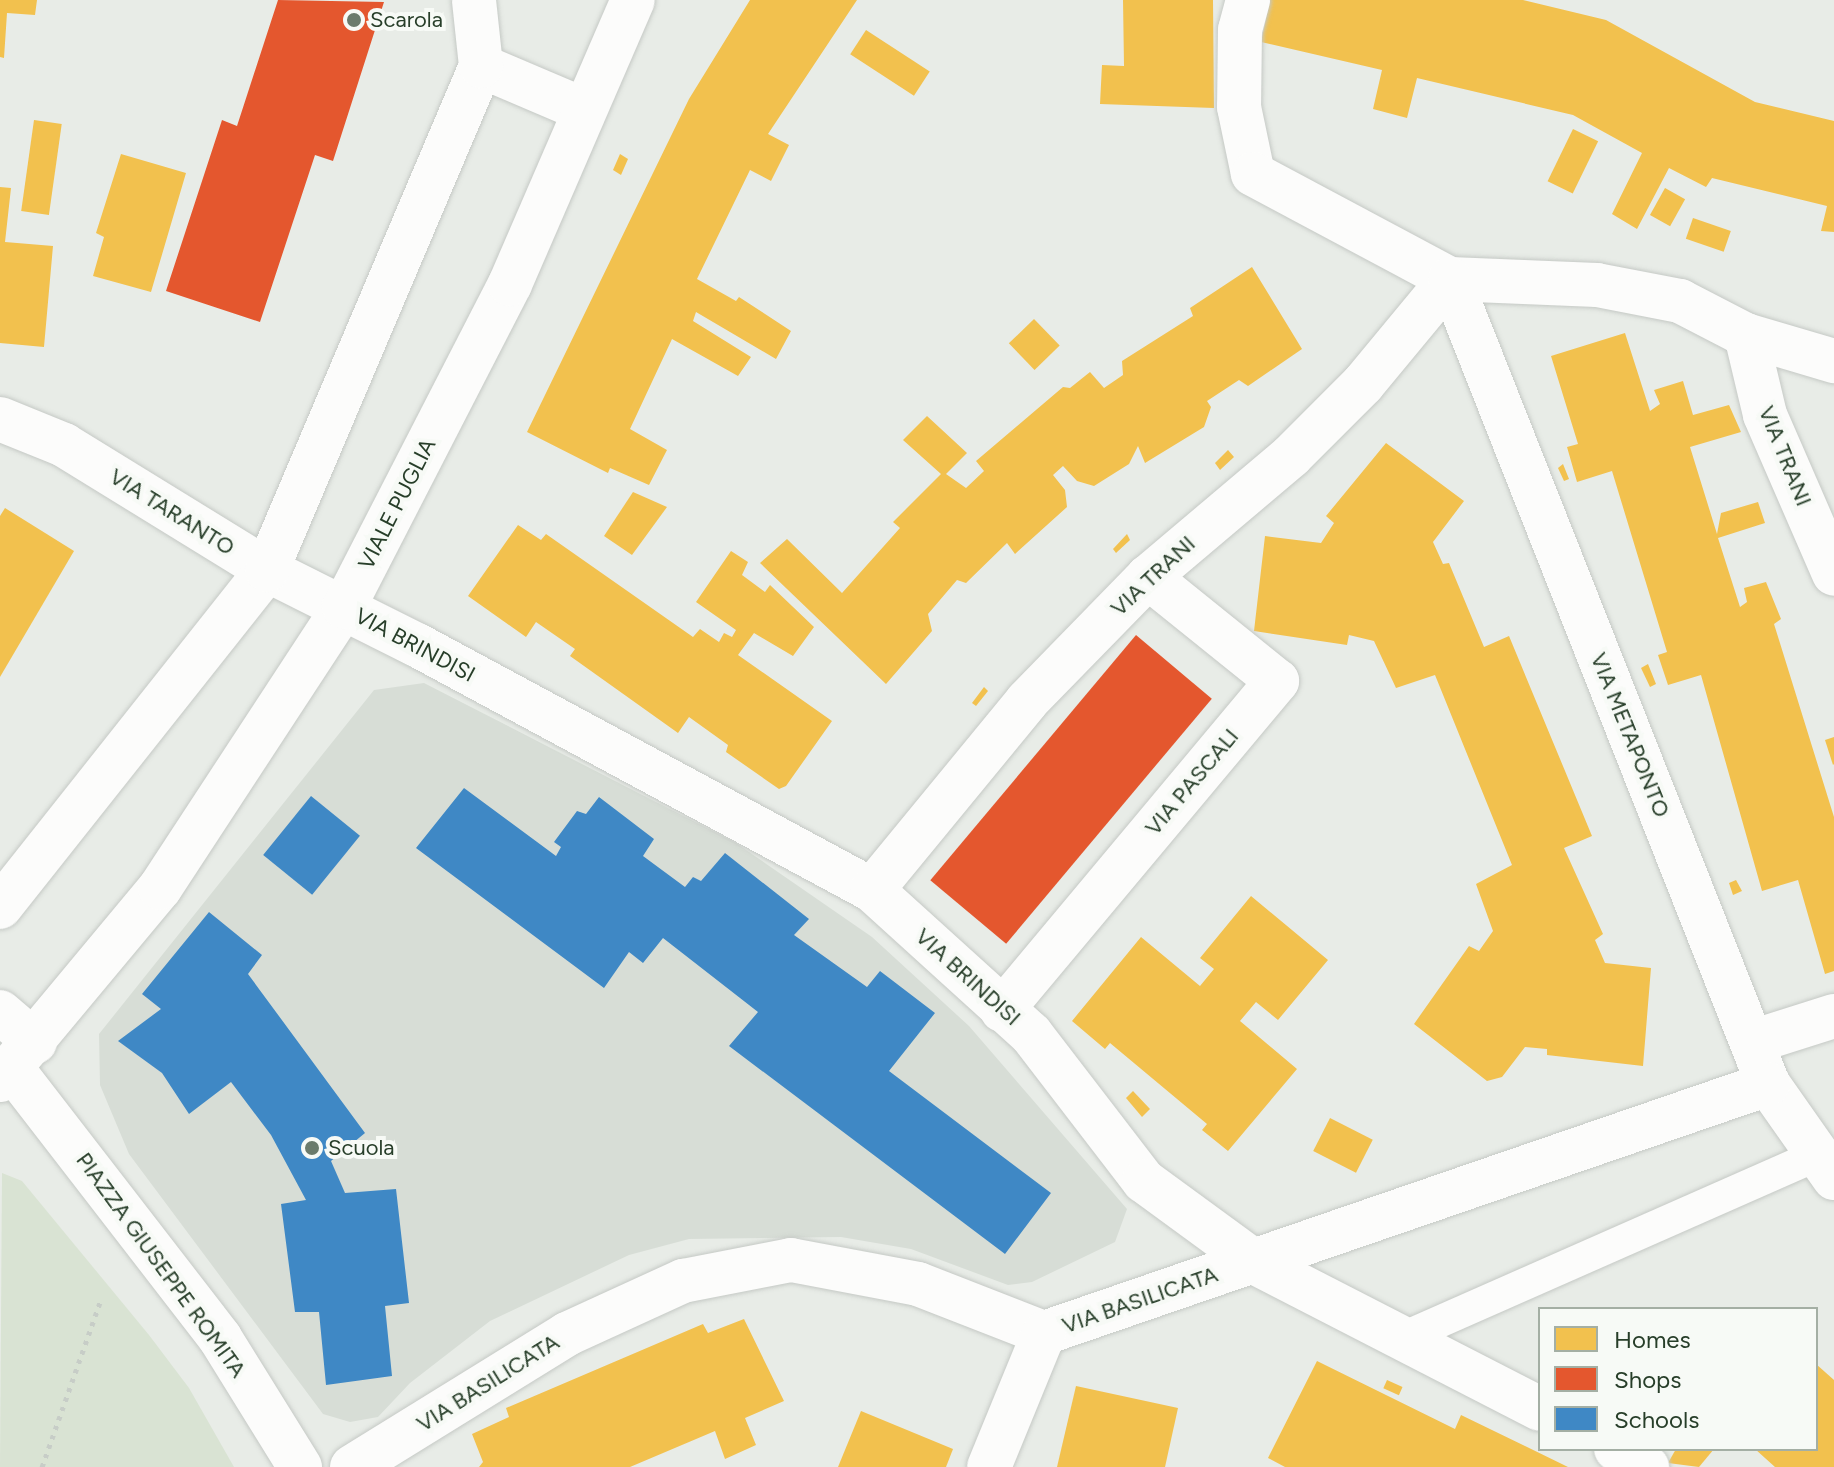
<!DOCTYPE html>
<style>
body{margin:0}
#map{position:relative;width:1834px;height:1467px;overflow:hidden;background:#e8ece7;font-family:Figtree,sans-serif}
div>[style]{position:absolute}
[style*='--x']{left:calc(var(--x)*1px);top:calc(var(--y)*1px);width:calc(var(--w)*1px);rotate:calc(var(--a)*1deg)}
.built>*{inset:0;background:#d7ddd6}
.green>*{inset:0;background:#d9e3d3}
.homes>*{inset:0;background:#f2c14e;transform-origin:0 0}
.shops>*{inset:0;background:#e4572e;transform-origin:0 0}
.schools>*{inset:0;background:#3f88c5;transform-origin:0 0}
.path>*{height:5px;margin-top:-2.5px;transform-origin:0;background:repeating-linear-gradient(90deg,#c7cdc7 0 4px,transparent 0 10px)}
.roads{filter:drop-shadow(0 0 2px #c5c9c5) drop-shadow(0 0 2px #c5c9c5)}
.service>*{height:32px;margin:-16px;padding:0 16px;transform-origin:16px;border-radius:16px;background:#fcfcfb}
.minor>*{height:44px;margin:-22px;padding:0 22px;transform-origin:22px;border-radius:22px;background:#fcfcfb}
.dots>*{width:22px;height:22px;translate:-50% -50%;box-sizing:border-box;border:4px solid #f7faf6;border-radius:50%}
span{translate:-50% -50%;white-space:nowrap;text-align:center;line-height:1.15;-webkit-text-stroke:8px #f7faf6;paint-order:stroke}
.poi-label{font-size:22px;color:#273e29}
.left{translate:0 -50%;text-align:left}
.street-label{font-size:22px;color:#273e29}
.legend{position:absolute;left:1538px;top:1307px;width:280px;height:144px;box-sizing:border-box;background:#f7faf6;border:2px solid #a4afa4;margin:0;padding:10px 14px;list-style:none;font-size:24px;color:#273e29}
.legend li{display:flex;align-items:center;gap:16px;height:40px}
.legend b{width:40px;border:2px solid #a4afa4}
</style>
<div id="map">
<div class="built">
<i style="clip-path:polygon(424px 683px,736px 843px,872px 937px,969px 1026px,1127px 1209px,1115px 1242px,1032px 1282px,1008px 1285px,911px 1249px,841px 1237px,689px 1239px,629px 1255px,490px 1321px,410px 1383px,378px 1417px,350px 1422px,323px 1414px,129px 1154px,100px 1085px,99px 1034px,374px 690px)"></i>
</div>
<div class="green">
<i style="clip-path:polygon(2px 1173px,22px 1181px,149px 1335px,189px 1388px,234px 1467px,0 1467px)"></i>
</div>
<div class="homes">
<i style="clip-path:polygon(0 0,37px 0,35px 15px,7px 13px,4px 58px,0 57px)"></i>
<i style="clip-path:polygon(750px 0,857px 0,768px 134px,789px 145px,771px 181px,750px 170px,697px 279px,736px 301px,739px 297px,791px 331px,776px 359px,696px 312px,693px 321px,751px 357px,738px 376px,672px 339px,630px 429px,667px 450px,649px 485px,610px 468px,608px 473px,527px 432px,689px 99px)"></i>
<i style="clip-path:polygon(1123px 0,1213px 0,1214px 108px,1100px 104px,1102px 65px,1124px 66px)"></i>
<i style="clip-path:polygon(1270px 0,1523px 0,1606px 20px,1755px 102px,1834px 121px,1834px 232px,1821px 231px,1827px 206px,1712px 178px,1706px 187px,1669px 168px,1637px 229px,1612px 214px,1642px 153px,1573px 115px,1417px 78px,1407px 118px,1373px 109px,1382px 70px,1261px 42px)"></i>
<i style="left:866px;top:30px;width:76px;height:29px;rotate:33deg"></i>
<i style="left:34px;top:120px;width:28px;height:92px;rotate:8deg"></i>
<i style="left:1573px;top:129px;width:28px;height:58px;rotate:26deg"></i>
<i style="clip-path:polygon(121px 154px,186px 173px,151px 292px,93px 276px,104px 237px,96px 233px)"></i>
<i style="clip-path:polygon(620px 154px,628px 159px,621px 175px,613px 170px)"></i>
<i style="clip-path:polygon(0 187px,11px 188px,5px 242px,53px 246px,44px 347px,0 343px)"></i>
<i style="left:1665px;top:188px;width:23px;height:31px;rotate:29deg"></i>
<i style="left:1693px;top:218px;width:40px;height:22px;rotate:19deg"></i>
<i style="clip-path:polygon(1252px 267px,1302px 349px,1248px 386px,1239px 380px,1207px 401px,1211px 407px,1204px 427px,1145px 463px,1138px 446px,1129px 464px,1094px 486px,1077px 481px,1063px 466px,1053px 475px,1065px 490px,1067px 507px,1015px 554px,1007px 543px,966px 583px,957px 580px,928px 614px,932px 631px,886px 684px,760px 563px,787px 539px,842px 593px,900px 528px,893px 522px,941px 474px,903px 440px,927px 416px,967px 453px,946px 474px,966px 488px,984px 471px,976px 461px,1063px 387px,1070px 388px,1090px 372px,1104px 388px,1123px 375px,1122px 361px,1193px 316px,1190px 308px)"></i>
<i style="left:1034px;top:319px;width:37px;height:35px;rotate:46deg"></i>
<i style="clip-path:polygon(1625px 333px,1650px 411px,1660px 404px,1654px 390px,1683px 381px,1693px 415px,1729px 405px,1741px 432px,1690px 447px,1717px 534px,1721px 513px,1758px 502px,1765px 523px,1718px 538px,1740px 607px,1747px 602px,1744px 588px,1766px 582px,1781px 619px,1774px 624px,1834px 817px,1834px 971px,1825px 974px,1798px 880px,1762px 891px,1701px 675px,1668px 685px,1658px 655px,1667px 652px,1612px 471px,1577px 482px,1567px 447px,1578px 444px,1551px 356px)"></i>
<i style="clip-path:polygon(1386px 443px,1464px 501px,1433px 542px,1443px 564px,1449px 563px,1484px 647px,1509px 636px,1592px 836px,1564px 848px,1603px 934px,1595px 940px,1605px 963px,1651px 968px,1643px 1066px,1547px 1055px,1547px 1049px,1525px 1047px,1502px 1077px,1487px 1081px,1414px 1024px,1469px 946px,1479px 951px,1493px 931px,1476px 884px,1512px 865px,1435px 675px,1396px 688px,1374px 641px,1349px 635px,1347px 645px,1254px 631px,1265px 536px,1321px 543px,1334px 523px,1326px 516px)"></i>
<i style="clip-path:polygon(1228px 450px,1234px 457px,1220px 470px,1215px 463px)"></i>
<i style="clip-path:polygon(1563px 464px,1569px 479px,1564px 481px,1558px 468px)"></i>
<i style="clip-path:polygon(633px 492px,667px 507px,632px 555px,604px 536px)"></i>
<i style="clip-path:polygon(5px 508px,74px 551px,0 677px,0 516px)"></i>
<i style="clip-path:polygon(518px 525px,541px 540px,546px 534px,693px 637px,700px 629px,719px 642px,724px 633px,732px 637px,736px 630px,696px 602px,731px 551px,748px 562px,742px 575px,765px 592px,770px 585px,814px 627px,793px 656px,754px 633px,738px 655px,832px 721px,786px 786px,779px 789px,726px 752px,728px 745px,689px 717px,678px 733px,570px 656px,575px 649px,536px 622px,526px 637px,468px 596px)"></i>
<i style="clip-path:polygon(1127px 534px,1130px 540px,1116px 553px,1113px 549px)"></i>
<i style="clip-path:polygon(1648px 664px,1656px 684px,1650px 687px,1641px 668px)"></i>
<i style="clip-path:polygon(984px 687px,988px 691px,976px 706px,972px 703px)"></i>
<i style="clip-path:polygon(1834px 737px,1834px 764px,1833px 765px,1825px 740px)"></i>
<i style="clip-path:polygon(1736px 880px,1742px 891px,1733px 895px,1729px 883px)"></i>
<i style="clip-path:polygon(1251px 896px,1328px 960px,1278px 1020px,1256px 1002px,1240px 1021px,1297px 1069px,1228px 1151px,1202px 1130px,1207px 1124px,1110px 1043px,1105px 1049px,1072px 1021px,1141px 937px,1200px 986px,1214px 969px,1200px 958px)"></i>
<i style="clip-path:polygon(1133px 1091px,1150px 1109px,1142px 1117px,1126px 1098px)"></i>
<i style="left:1330px;top:1118px;width:48px;height:37px;rotate:27deg"></i>
<i style="clip-path:polygon(744px 1319px,784px 1401px,745px 1418px,756px 1445px,725px 1459px,715px 1431px,630px 1467px,479px 1467px,483px 1462px,472px 1434px,509px 1417px,506px 1408px,703px 1324px,708px 1333px)"></i>
<i style="clip-path:polygon(1317px 1361px,1455px 1429px,1461px 1415px,1568px 1467px,1285px 1467px,1268px 1458px)"></i>
<i style="clip-path:polygon(1816px 1364px,1834px 1380px,1834px 1467px,1775px 1467px,1755px 1449px,1816px 1449px)"></i>
<i style="left:1387px;top:1380px;width:17px;height:9px;rotate:24deg"></i>
<i style="clip-path:polygon(1076px 1386px,1178px 1408px,1165px 1467px,1057px 1467px)"></i>
<i style="clip-path:polygon(861px 1411px,953px 1449px,946px 1467px,838px 1467px)"></i>
<i style="clip-path:polygon(1676px 1449px,1714px 1449px,1699px 1467px,1668px 1463px)"></i>
</div>
<div class="shops">
<i style="clip-path:polygon(278px 0,384px 2px,333px 161px,315px 155px,260px 322px,166px 291px,222px 120px,237px 126px)"></i>
<i style="left:1136px;top:635px;width:99px;height:320px;rotate:40deg"></i>
</div>
<div class="schools">
<i style="clip-path:polygon(464px 788px,556px 856px,561px 847px,554px 842px,577px 811px,586px 814px,599px 797px,654px 839px,643px 856px,685px 887px,693px 877px,701px 881px,725px 853px,809px 919px,794px 935px,867px 987px,880px 971px,935px 1013px,889px 1071px,1051px 1193px,1005px 1254px,729px 1046px,758px 1012px,663px 938px,643px 963px,629px 952px,604px 988px,416px 848px)"></i>
<i style="left:311px;top:796px;width:63px;height:76px;rotate:39deg"></i>
<i style="clip-path:polygon(209px 912px,262px 955px,248px 974px,365px 1133px,331px 1161px,345px 1193px,396px 1189px,409px 1303px,385px 1306px,392px 1376px,326px 1385px,319px 1312px,295px 1312px,281px 1204px,306px 1200px,271px 1135px,231px 1082px,189px 1114px,162px 1073px,118px 1041px,161px 1009px,142px 994px)"></i>
</div>
<div class="path">
<i style="--x:42;--y:1467;--w:178;--a:-70.6"></i>
</div>
<div class="roads">
<div class="service">
<i style="--x:1405;--y:1337;--w:450;--a:-23.8"></i>
</div>
<div class="minor">
<i style="--x:1248;--y:0;--w:31;--a:105"></i>
<i style="--x:1240;--y:30;--w:77;--a:90.7"></i>
<i style="--x:1239;--y:107;--w:68;--a:78.2"></i>
<i style="--x:1253;--y:174;--w:223;--a:28.1"></i>
<i style="--x:1450;--y:279;--w:147;--a:2.3"></i>
<i style="--x:1597;--y:285;--w:85;--a:10.9"></i>
<i style="--x:1680;--y:301;--w:74;--a:27.3"></i>
<i style="--x:1746;--y:335;--w:92;--a:16.5"></i>
<i style="--x:481;--y:66;--w:112;--a:23.1"></i>
<i style="--x:1746;--y:335;--w:82;--a:76.6"></i>
<i style="--x:1765;--y:415;--w:173;--a:66.5"></i>
<i style="--x:0;--y:419;--w:69;--a:22.1"></i>
<i style="--x:64;--y:445;--w:238;--a:31.6"></i>
<i style="--x:267;--y:570;--w:168;--a:26.6"></i>
<i style="--x:417;--y:645;--w:517;--a:28.3"></i>
<i style="--x:872;--y:890;--w:215;--a:42.2"></i>
<i style="--x:1031;--y:1034;--w:185;--a:52.5"></i>
<i style="--x:1144;--y:1181;--w:139;--a:36.2"></i>
<i style="--x:1256;--y:1263;--w:319;--a:27.2"></i>
<i style="--x:872;--y:890;--w:244;--a:-50.6"></i>
<i style="--x:1027;--y:701;--w:173;--a:-45.7"></i>
<i style="--x:1148;--y:577;--w:187;--a:-40.2"></i>
<i style="--x:1291;--y:456;--w:102;--a:-45"></i>
<i style="--x:1363;--y:384;--w:136;--a:-50.4"></i>
<i style="--x:1450;--y:279;--w:866;--a:68.44"></i>
<i style="--x:1768;--y:1084;--w:115;--a:54.9"></i>
<i style="--x:0;--y:907;--w:430;--a:-51.6"></i>
<i style="--x:267;--y:570;--w:548;--a:-66.99"></i>
<i style="--x:481;--y:66;--w:66;--a:-96.1"></i>
<i style="--x:1002;--y:1010;--w:429;--a:-50.1"></i>
<i style="--x:1277;--y:681;--w:166;--a:-141.1"></i>
<i style="--x:0;--y:1012;--w:46;--a:40.6"></i>
<i style="--x:1752;--y:1042;--w:86;--a:-17.6"></i>
<i style="--x:13;--y:1070;--w:339;--a:52.3"></i>
<i style="--x:220;--y:1338;--w:152;--a:58.2"></i>
<i style="--x:0;--y:1080;--w:250;--a:-50.2"></i>
<i style="--x:160;--y:888;--w:336;--a:-56.8"></i>
<i style="--x:344;--y:607;--w:363;--a:-62.8"></i>
<i style="--x:510;--y:284;--w:309;--a:-66.6"></i>
<i style="--x:1616;--y:1449;--w:36;--a:30"></i>
<i style="--x:352;--y:1467;--w:253;--a:-31.7"></i>
<i style="--x:567;--y:1334;--w:128;--a:-24.6"></i>
<i style="--x:683;--y:1281;--w:110;--a:-11"></i>
<i style="--x:791;--y:1260;--w:129;--a:10.7"></i>
<i style="--x:918;--y:1284;--w:135;--a:21.3"></i>
<i style="--x:1044;--y:1333;--w:766;--a:-18.98"></i>
<i style="--x:989;--y:1467;--w:145;--a:-67.7"></i>
</div>
</div>
<div class="dots">
<i style="left:354px;top:20px;background:#6b7b6c"></i>
<i style="left:312px;top:1148px;background:#6b7b6c"></i>
</div>
<div class="poi-label">
<span class="left" style="left:370px;top:20px">Scarola</span>
<span class="left" style="left:328px;top:1148px">Scuola</span>
</div>
<div class="street-label">
<span style="left:1785px;top:456px;rotate:68deg">VIA TRANI</span>
<span style="left:397px;top:504px;rotate:-63deg">VIALE PUGLIA</span>
<span style="left:172px;top:512px;rotate:32deg">VIA TARANTO</span>
<span style="left:1153px;top:576px;rotate:-43deg">VIA TRANI</span>
<span style="left:415px;top:645px;rotate:28deg">VIA BRINDISI</span>
<span style="left:1630px;top:735px;rotate:68deg">VIA METAPONTO</span>
<span style="left:1192px;top:782px;rotate:-50deg">VIA PASCALI</span>
<span style="left:968px;top:977px;rotate:42deg">VIA BRINDISI</span>
<span style="left:161px;top:1265px;rotate:54deg">PIAZZA GIUSEPPE ROMITA</span>
<span style="left:1140px;top:1300px;rotate:-19deg">VIA BASILICATA</span>
<span style="left:488px;top:1383px;rotate:-32deg">VIA BASILICATA</span>
</div>
<ul class="legend">
<li><b style="height:22px;background:#f2c14e"></b>Homes</li>
<li><b style="height:22px;background:#e4572e"></b>Shops</li>
<li><b style="height:22px;background:#3f88c5"></b>Schools</li>
</ul>
</div>
